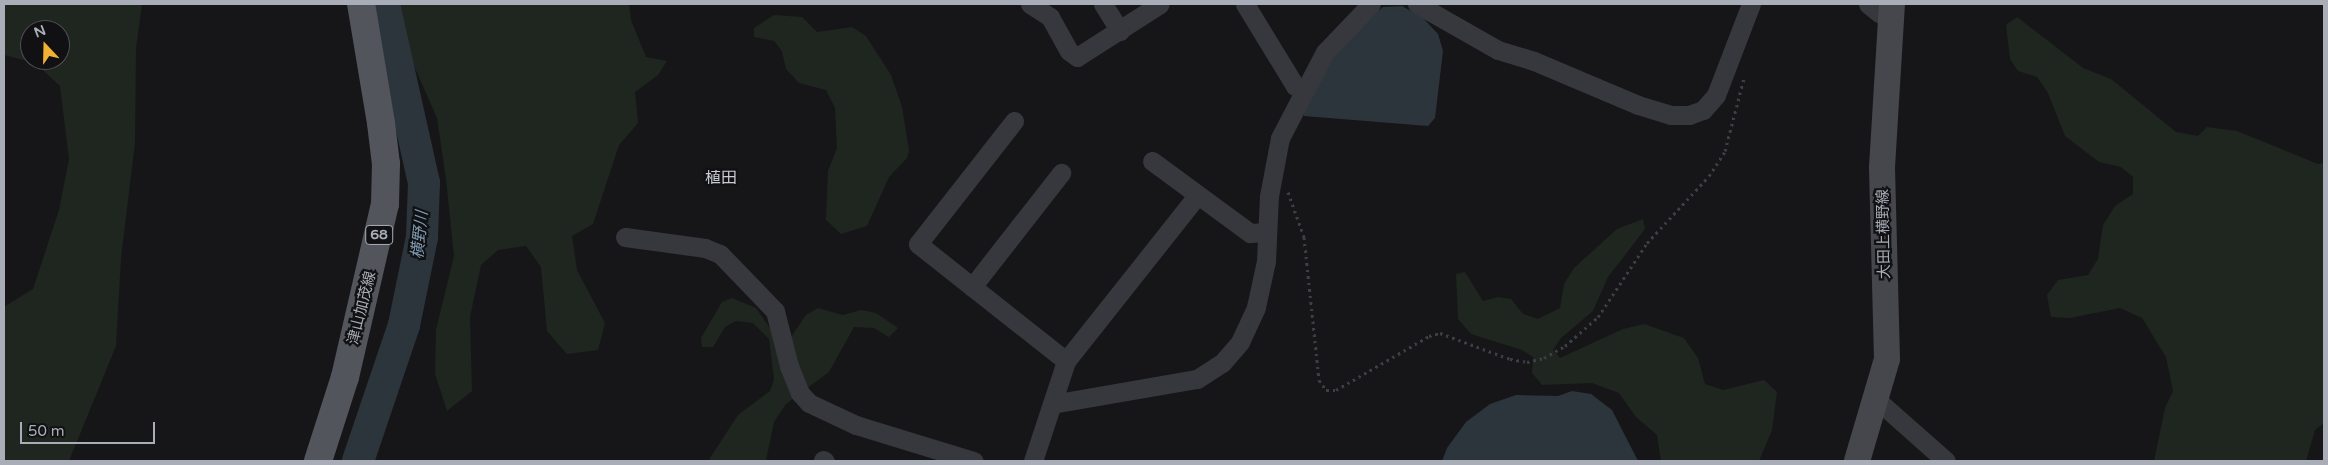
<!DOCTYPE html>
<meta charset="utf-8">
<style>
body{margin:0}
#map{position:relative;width:2328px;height:465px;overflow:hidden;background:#161618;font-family:"Varela Round","Noto Sans JP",sans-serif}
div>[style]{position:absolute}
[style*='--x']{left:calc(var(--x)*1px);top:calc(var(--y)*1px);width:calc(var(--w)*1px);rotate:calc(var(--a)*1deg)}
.green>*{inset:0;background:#1e261f}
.water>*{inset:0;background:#2c353c}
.river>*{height:32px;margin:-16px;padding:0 16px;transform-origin:16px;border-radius:16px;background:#2c353c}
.path>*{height:3px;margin-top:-1.5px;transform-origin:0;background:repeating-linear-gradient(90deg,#3d3f44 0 2.5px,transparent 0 6.5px)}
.street>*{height:19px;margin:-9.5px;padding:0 9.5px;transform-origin:9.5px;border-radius:9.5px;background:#37383d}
.secondary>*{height:26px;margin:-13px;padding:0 13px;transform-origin:13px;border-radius:13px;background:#45474d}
.primary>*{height:28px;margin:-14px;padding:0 14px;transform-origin:14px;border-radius:14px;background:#53555c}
span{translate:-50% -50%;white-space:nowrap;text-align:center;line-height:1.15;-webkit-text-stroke:4.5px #111113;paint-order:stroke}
.shield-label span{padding:1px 4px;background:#111113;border:1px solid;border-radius:4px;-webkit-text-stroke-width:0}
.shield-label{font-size:14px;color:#a8adb8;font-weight:700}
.street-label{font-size:15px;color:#a8adb8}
.neighbourhood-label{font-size:16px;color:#c9ccd4}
.water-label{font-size:16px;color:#7f9bb3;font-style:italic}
.frame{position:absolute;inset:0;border:5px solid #a8adb8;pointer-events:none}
.north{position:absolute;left:20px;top:20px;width:50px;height:50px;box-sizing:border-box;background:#111113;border:1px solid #4d4f55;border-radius:50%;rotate:339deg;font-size:14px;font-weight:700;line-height:20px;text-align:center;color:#a8adb8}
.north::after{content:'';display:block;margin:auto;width:18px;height:22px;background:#f2b134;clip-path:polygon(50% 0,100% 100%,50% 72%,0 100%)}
.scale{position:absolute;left:20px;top:422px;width:135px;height:22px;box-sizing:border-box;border:2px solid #a8adb8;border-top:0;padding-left:6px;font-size:15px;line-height:18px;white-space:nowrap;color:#a8adb8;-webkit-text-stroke:4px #111113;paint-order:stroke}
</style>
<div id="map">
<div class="green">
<i style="clip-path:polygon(evenodd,4px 4px,142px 4px,136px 48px,135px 143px,121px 258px,116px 346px,69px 461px,4px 461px,4px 307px,33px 289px,59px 210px,69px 159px,60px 86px,35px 63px,4px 55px,4px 4px,30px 30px,60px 30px,60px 60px,30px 60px,30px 30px)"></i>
<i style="clip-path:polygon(398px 4px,629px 4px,631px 20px,646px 57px,667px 61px,658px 75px,635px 92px,638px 123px,619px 145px,593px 224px,572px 236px,577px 270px,605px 323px,598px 350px,567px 354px,547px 331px,541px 267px,526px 246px,498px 250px,481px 265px,470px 317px,472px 391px,447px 411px,435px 374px,436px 330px,454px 256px,446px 179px,437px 118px,411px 59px)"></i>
<i style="clip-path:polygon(774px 15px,802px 17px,817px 32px,852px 27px,866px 36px,891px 75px,902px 107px,909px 150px,907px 158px,889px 177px,867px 226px,841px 234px,826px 220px,828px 171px,837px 148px,835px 108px,826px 90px,799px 83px,786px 69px,782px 51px,774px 41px,754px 37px,754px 28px)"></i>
<i style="clip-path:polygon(2017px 17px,2083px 68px,2111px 79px,2176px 132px,2198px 136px,2207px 127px,2237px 131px,2318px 164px,2324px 163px,2324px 423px,2315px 430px,2306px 461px,2154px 461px,2165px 408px,2173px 391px,2166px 357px,2142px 318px,2120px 308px,2070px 318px,2051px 317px,2047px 295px,2058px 280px,2088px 275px,2098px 259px,2103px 225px,2115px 206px,2133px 194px,2133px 177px,2121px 167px,2099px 162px,2065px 136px,2048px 93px,2037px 77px,2018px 71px,2010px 59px,2006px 25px)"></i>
<i style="clip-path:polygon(1643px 219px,1645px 229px,1608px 277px,1593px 311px,1561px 338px,1553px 350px,1560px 358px,1623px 329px,1644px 324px,1684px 338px,1698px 358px,1705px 384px,1723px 390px,1764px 380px,1777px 392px,1772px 430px,1759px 461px,1661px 461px,1657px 435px,1636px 417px,1619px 393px,1592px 383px,1542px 385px,1532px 373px,1533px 357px,1522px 350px,1471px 334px,1458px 319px,1456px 274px,1465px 272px,1483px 301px,1498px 297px,1511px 299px,1523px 314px,1538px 319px,1560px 308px,1564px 284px,1574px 268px,1617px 229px)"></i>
<i style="clip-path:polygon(732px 298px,756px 308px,774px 334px,791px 337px,806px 315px,818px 308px,843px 315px,861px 310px,876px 313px,898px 328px,889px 337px,874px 328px,854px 327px,829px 372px,786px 404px,774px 422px,766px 461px,708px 461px,738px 415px,770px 391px,774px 379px,769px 339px,753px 323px,736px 321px,725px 327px,713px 347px,702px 347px,701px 338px,722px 302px)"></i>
</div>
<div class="water">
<i style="clip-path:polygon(1402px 6px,1423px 18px,1438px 34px,1443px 51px,1435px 118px,1428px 126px,1304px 116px,1304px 109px,1322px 71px,1349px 36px,1383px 7px)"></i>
<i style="clip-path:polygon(1572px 391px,1591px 394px,1612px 410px,1638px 461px,1442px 461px,1447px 448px,1466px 422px,1490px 404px,1516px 395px,1558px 396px)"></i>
</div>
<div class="river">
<i style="--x:358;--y:461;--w:144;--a:-71.3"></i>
<i style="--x:404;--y:325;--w:90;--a:-78.4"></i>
<i style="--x:422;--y:237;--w:54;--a:-87.9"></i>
<i style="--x:424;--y:183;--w:183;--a:-102.6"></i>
</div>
<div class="path">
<i style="--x:1288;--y:192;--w:48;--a:70.4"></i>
<i style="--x:1304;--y:237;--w:144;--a:84"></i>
<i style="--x:1319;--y:380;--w:12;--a:55"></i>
<i style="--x:1326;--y:390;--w:10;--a:0"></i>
<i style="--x:1336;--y:390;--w:108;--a:-30.1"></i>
<i style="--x:1429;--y:336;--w:11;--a:-15"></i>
<i style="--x:1440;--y:333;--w:75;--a:20.4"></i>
<i style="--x:1510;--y:359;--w:17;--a:10"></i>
<i style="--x:1527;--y:362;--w:17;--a:-13"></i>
<i style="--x:1544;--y:358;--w:24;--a:-30"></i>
<i style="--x:1565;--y:346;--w:44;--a:-41.3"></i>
<i style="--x:1598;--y:317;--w:89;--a:-56.5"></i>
<i style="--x:1647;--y:243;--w:91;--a:-47.2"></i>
<i style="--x:1709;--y:176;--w:30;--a:-57"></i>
<i style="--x:1725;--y:151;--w:75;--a:-75.4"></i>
</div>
<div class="street">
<i style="--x:1030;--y:4;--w:24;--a:33"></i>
<i style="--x:1050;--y:17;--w:39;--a:61"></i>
<i style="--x:1069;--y:51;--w:10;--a:37"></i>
<i style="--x:1077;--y:57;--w:98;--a:-32.6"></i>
<i style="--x:1103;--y:4;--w:32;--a:58"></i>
<i style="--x:1245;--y:4;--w:96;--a:58.6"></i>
<i style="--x:1295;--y:86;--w:9;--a:27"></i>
<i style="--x:1417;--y:4;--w:93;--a:29.6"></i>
<i style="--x:1498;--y:50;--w:38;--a:17"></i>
<i style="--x:1534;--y:61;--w:113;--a:22.9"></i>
<i style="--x:1638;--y:105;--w:34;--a:17"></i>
<i style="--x:1670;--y:115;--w:19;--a:0"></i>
<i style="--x:1689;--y:115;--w:15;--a:-20"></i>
<i style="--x:1703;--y:110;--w:20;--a:-49"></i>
<i style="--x:1716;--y:95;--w:97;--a:-69"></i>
<i style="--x:1868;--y:4;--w:14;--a:39"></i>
<i style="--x:1879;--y:13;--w:14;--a:17"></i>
<i style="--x:1014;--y:121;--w:156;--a:128"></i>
<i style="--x:918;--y:244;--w:189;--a:38.3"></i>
<i style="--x:1152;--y:161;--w:122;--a:36.3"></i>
<i style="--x:1250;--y:233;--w:17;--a:-3"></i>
<i style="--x:625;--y:237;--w:81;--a:7.8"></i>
<i style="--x:705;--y:248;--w:16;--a:22"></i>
<i style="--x:720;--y:254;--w:79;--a:46"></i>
<i style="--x:775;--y:311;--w:57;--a:75.7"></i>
<i style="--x:789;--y:366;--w:29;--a:68"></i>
<i style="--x:800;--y:393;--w:13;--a:48"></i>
<i style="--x:809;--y:403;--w:52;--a:25.1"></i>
<i style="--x:856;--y:425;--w:123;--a:17"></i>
<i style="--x:972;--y:287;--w:145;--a:-52"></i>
<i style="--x:1877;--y:400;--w:92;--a:41.5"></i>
<i style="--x:1052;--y:404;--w:147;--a:-9.8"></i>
<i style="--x:1197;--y:379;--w:30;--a:-33"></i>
<i style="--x:1222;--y:363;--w:28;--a:-49"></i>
<i style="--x:1240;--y:342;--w:38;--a:-65"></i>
<i style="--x:1256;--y:307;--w:47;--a:-77.7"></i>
<i style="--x:1266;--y:261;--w:65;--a:-87.4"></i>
<i style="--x:1269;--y:196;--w:59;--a:-79.3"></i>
<i style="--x:1280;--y:138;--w:97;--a:-62.4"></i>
<i style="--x:1325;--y:52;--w:66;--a:-46.2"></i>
<i style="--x:823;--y:460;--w:2;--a:27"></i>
<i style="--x:1033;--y:461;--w:105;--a:-71.7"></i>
<i style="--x:1066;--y:361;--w:211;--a:-51.6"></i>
</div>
<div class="secondary">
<i style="--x:1857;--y:461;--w:106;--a:-73.6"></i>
<i style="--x:1887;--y:359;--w:192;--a:-91.5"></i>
<i style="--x:1882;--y:167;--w:163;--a:-86.5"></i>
</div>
<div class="primary">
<i style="--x:318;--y:461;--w:88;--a:-72.2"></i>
<i style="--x:345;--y:377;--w:178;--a:-77"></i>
<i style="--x:385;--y:204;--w:40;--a:-88.6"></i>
<i style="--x:386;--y:164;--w:41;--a:-97"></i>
<i style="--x:381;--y:123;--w:121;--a:-99.5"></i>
</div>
<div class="shield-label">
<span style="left:379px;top:235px">68</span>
</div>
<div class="street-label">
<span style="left:1884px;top:234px;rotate:-91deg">大田上横野線</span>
<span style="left:362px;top:308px;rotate:-76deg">津山加茂線</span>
</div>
<div class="neighbourhood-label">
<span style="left:721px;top:178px">植田</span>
</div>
<div class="water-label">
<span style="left:420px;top:235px;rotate:-84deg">横野川</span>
</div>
<div class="frame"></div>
<div class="north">N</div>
<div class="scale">50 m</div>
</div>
